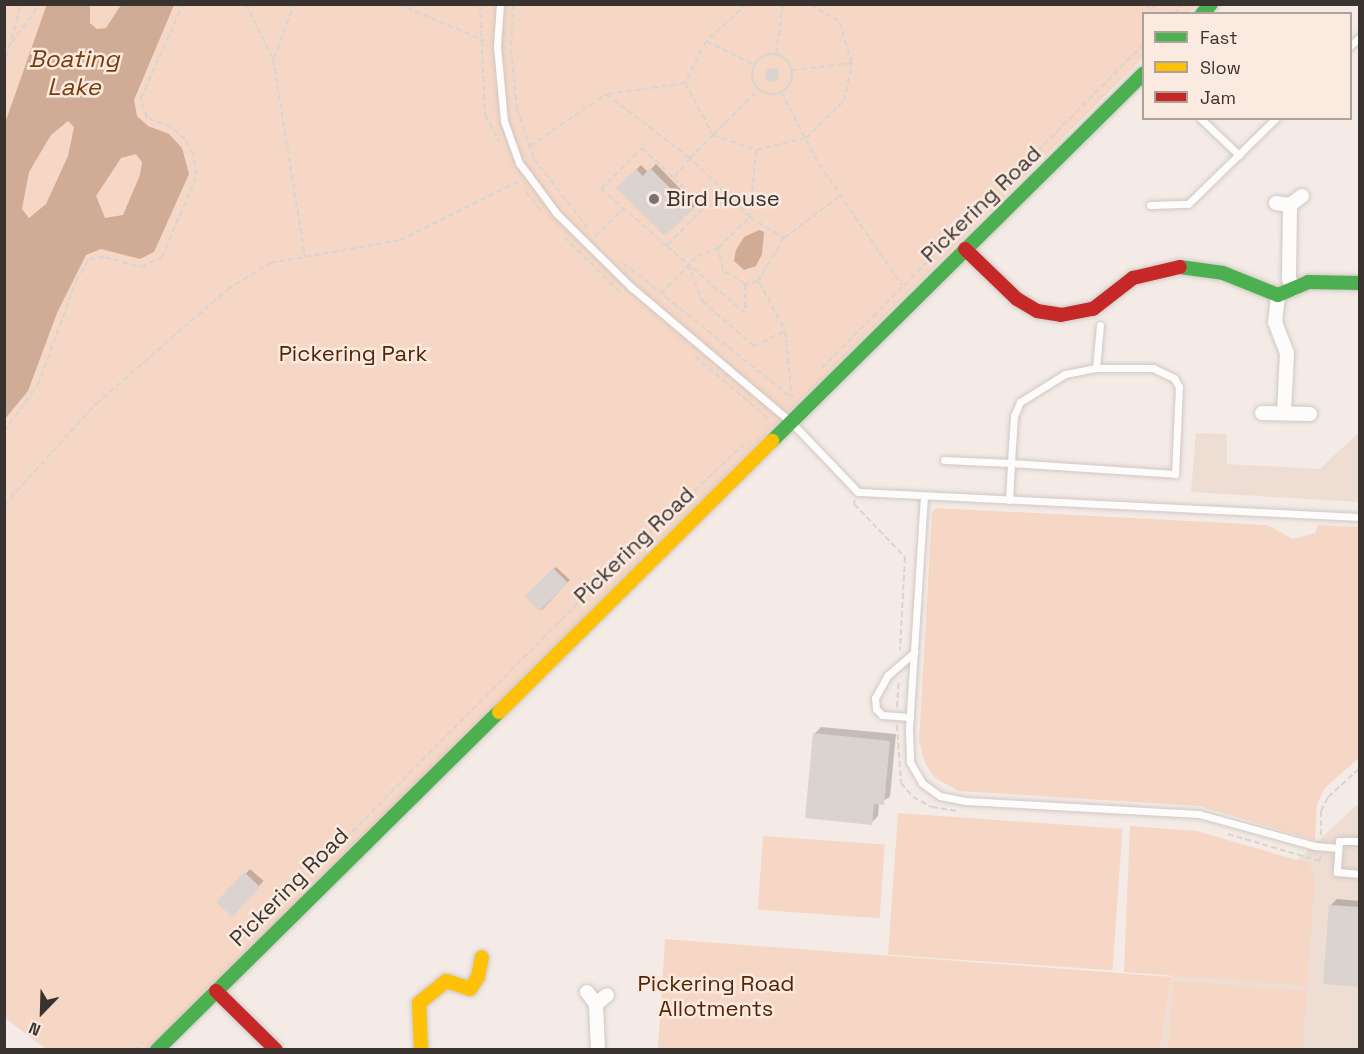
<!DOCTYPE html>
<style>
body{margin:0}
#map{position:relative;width:1364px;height:1054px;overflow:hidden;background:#f4ebe6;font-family:"Space Grotesk",sans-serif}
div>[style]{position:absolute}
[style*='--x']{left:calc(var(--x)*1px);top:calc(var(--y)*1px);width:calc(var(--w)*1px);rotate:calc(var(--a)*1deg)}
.built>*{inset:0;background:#edddd3}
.green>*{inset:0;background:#f6d7c5;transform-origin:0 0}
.water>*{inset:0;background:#d0ab95}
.shadow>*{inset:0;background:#0003;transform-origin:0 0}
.building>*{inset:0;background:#dbd3d0;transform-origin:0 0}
.round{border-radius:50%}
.path>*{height:2px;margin-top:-1px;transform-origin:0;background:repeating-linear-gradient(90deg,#d7d4d2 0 6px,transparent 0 9px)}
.path>.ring{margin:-1px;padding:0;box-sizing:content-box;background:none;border:2px solid #d7d4d2;border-radius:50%}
.roads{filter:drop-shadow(0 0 2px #cfc8c4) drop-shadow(0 0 2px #cfc8c4)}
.lane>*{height:7px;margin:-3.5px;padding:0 3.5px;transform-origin:3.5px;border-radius:3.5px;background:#fdfcfb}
.street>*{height:14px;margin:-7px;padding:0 7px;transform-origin:7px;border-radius:7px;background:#fdfcfb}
.fast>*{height:14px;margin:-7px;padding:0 7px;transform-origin:7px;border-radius:7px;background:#4caf50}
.slow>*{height:14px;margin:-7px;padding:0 7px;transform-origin:7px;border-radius:7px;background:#ffc107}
.jam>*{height:14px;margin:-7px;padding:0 7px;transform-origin:7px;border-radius:7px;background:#c62828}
.dots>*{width:16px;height:16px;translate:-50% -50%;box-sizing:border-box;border:3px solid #faeae0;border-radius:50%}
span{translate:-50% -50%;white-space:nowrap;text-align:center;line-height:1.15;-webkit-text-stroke:5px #faeae0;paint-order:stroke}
.poi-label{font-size:22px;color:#39332f}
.left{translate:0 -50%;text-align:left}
.street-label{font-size:22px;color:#39332f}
.park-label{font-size:22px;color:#532502}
.water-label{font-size:24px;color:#793c0d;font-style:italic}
.frame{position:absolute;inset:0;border:6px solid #39332f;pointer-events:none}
.legend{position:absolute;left:1142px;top:12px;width:210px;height:108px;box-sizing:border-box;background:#faeae0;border:2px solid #ada199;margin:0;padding:8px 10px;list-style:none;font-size:18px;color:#39332f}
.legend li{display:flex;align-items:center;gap:12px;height:30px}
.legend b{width:30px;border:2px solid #ada199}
.north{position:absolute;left:12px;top:982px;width:60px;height:60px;-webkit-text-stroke:4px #faeae0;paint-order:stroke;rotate:203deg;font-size:16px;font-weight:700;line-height:24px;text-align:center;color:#39332f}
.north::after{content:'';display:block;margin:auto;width:21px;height:27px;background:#39332f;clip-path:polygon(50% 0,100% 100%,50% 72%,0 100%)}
</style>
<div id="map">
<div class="built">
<i style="clip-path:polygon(1359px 432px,1359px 502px,1191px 492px,1196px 433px,1227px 434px,1227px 464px,1320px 469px)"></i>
<i style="clip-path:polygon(1359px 803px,1359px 1049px,1160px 1050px,1171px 977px)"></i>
</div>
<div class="green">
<i style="clip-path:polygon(1197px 5px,1188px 13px,1144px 14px,1143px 58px,151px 1050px,46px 1049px,5px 1018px,5px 4px)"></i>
<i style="clip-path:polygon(936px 508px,1267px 525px,1293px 539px,1315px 533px,1318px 525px,1359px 527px,1359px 758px,1325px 788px,1317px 804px,1315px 840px,1199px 806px,959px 791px,935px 778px,925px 763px,919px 742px,932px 513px)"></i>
<i style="left:898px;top:813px;width:225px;height:142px;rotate:4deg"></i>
<i style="clip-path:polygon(1130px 826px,1197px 831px,1307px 863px,1315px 877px,1307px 986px,1124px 972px)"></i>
<i style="left:763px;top:836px;width:122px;height:74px;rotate:4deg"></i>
<i style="clip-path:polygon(665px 939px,1171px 977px,1160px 1049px,658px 1049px)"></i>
<i style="left:1173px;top:981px;width:134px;height:68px;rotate:4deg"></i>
</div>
<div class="water">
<i style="clip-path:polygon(evenodd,47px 4px,90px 5px,90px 23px,97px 29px,106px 28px,121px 5px,174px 5px,134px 100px,137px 116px,148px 126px,169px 134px,182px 148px,189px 174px,154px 252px,140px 259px,101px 249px,86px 255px,57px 313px,28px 391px,5px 419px,5px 123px,47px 4px,68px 121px,74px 127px,68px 156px,46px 204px,29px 218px,22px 209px,29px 172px,51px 135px,68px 121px,47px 4px,136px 154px,142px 162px,140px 175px,123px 215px,105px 218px,96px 196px,121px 158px,136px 154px)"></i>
<i style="clip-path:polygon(759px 230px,764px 232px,762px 254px,756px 266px,744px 270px,734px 261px,736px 250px,744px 237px)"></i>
</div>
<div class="shadow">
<i style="clip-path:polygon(777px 69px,778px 77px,769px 79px,767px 72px)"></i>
<i style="clip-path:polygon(656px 164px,696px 205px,665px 234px,618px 188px,641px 165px,648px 172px)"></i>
<i style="left:556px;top:567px;width:19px;height:41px;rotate:43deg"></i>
<i style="clip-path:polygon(821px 727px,896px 734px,890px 797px,879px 803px,878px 816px,871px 823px,814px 734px)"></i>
<i style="left:250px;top:869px;width:18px;height:46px;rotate:41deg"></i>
<i style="clip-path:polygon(1337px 899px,1360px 901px,1360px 985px,1331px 905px)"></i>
</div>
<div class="building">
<i class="round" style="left:765px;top:68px;width:14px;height:14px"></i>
<i style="clip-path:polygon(650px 168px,692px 210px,665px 236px,616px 188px,636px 169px,643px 176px)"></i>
<i style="left:553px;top:568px;width:21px;height:40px;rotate:45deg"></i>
<i style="clip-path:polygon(813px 733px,890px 741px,884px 805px,874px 804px,872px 825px,805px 818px)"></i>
<i style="left:244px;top:872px;width:22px;height:41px;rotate:43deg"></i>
<i style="clip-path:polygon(1329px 905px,1360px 907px,1360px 987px,1323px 984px)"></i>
</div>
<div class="path">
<i style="--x:246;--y:4;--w:61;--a:63.9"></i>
<i style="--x:273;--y:59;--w:201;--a:80.8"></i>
<i style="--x:398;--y:4;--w:95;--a:22.8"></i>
<i style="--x:480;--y:4;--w:111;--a:87.4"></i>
<i style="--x:485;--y:115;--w:30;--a:62"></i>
<i style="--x:513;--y:4;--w:45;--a:92.5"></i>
<i style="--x:511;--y:49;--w:60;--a:84.3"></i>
<i style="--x:517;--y:109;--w:53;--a:71.2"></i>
<i style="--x:534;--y:159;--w:90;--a:52.2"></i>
<i style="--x:747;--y:4;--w:55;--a:137.9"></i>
<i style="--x:706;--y:41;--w:54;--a:26.6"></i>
<i style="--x:1145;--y:4;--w:7;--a:45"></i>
<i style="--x:1150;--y:9;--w:10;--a:-29"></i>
<i style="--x:1174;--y:14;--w:13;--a:-48"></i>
<i style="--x:706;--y:41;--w:47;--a:116.6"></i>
<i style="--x:685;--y:83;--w:59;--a:61.7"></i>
<i style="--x:713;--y:135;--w:65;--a:-45"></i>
<i style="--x:12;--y:42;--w:47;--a:-53.6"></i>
<i class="ring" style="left:752px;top:54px;width:38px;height:38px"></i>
<i style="--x:776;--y:54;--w:50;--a:-82"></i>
<i style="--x:274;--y:58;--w:58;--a:-69.7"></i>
<i style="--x:4;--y:65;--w:63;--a:-74.4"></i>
<i style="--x:792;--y:70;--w:60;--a:-6.7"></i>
<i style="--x:781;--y:92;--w:81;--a:62.2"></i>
<i style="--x:819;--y:164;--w:147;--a:55.6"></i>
<i style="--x:608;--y:94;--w:78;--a:-8.1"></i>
<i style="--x:530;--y:146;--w:92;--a:-34.4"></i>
<i style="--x:606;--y:94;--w:106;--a:37.3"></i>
<i style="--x:690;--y:158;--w:26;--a:129"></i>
<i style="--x:674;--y:178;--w:42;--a:46"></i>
<i style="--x:703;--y:208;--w:52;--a:133.5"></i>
<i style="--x:667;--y:246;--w:28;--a:41"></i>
<i style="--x:756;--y:150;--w:67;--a:95.1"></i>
<i style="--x:750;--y:217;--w:40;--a:32"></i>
<i style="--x:784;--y:238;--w:50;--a:121.2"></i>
<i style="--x:758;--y:281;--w:13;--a:167"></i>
<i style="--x:745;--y:284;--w:26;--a:-148"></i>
<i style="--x:723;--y:270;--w:23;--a:-103"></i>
<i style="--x:718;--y:248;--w:45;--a:-44.1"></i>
<i style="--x:750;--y:217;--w:84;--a:-135.5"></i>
<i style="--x:690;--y:158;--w:33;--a:-45"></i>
<i style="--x:713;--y:135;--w:46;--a:19.2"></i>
<i style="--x:756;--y:150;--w:51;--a:-13.5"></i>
<i style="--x:806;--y:138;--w:53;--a:-44.2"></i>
<i style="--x:844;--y:101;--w:39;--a:-78"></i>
<i style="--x:852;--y:63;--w:44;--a:-107.2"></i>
<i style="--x:839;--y:21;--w:34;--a:-150"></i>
<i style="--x:526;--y:191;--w:24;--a:54"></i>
<i style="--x:595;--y:236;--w:39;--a:-44"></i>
<i style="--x:564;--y:237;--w:81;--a:44.5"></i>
<i style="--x:784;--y:238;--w:71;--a:-37"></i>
<i style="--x:667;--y:246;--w:87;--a:-139.2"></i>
<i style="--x:601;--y:189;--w:58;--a:-45"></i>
<i style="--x:642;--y:148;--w:44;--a:43.2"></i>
<i style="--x:623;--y:263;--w:216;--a:38.6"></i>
<i style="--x:759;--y:282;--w:55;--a:62"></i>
<i style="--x:785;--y:331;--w:67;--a:84"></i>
<i style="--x:745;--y:284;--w:29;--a:90"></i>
<i style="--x:745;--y:313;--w:75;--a:-139.3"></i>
<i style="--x:688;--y:264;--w:40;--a:69"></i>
<i style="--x:702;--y:301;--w:69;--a:40.9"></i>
<i style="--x:754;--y:346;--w:34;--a:-26"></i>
<i style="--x:661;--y:294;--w:52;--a:-46.5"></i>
<i style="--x:697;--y:256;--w:22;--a:-21"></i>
<i style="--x:695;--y:356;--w:99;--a:40.5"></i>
<i style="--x:822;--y:368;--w:457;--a:-45.2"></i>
<i style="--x:4;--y:431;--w:57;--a:-53.5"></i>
<i style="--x:38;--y:385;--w:111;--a:-69.9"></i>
<i style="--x:76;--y:281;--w:26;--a:-59"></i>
<i style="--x:89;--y:259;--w:16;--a:-7"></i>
<i style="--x:105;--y:257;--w:37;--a:16"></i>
<i style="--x:141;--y:267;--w:23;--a:-25"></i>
<i style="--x:162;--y:257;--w:89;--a:-66.9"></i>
<i style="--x:197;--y:175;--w:21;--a:-101"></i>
<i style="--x:193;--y:154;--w:17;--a:-118"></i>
<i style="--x:185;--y:139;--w:18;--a:-139"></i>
<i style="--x:171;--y:127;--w:26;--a:-159"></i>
<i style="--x:147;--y:118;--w:21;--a:-107"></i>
<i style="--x:141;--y:98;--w:103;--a:-65.9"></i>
<i style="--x:855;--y:500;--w:4;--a:104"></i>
<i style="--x:854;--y:504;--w:74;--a:46.1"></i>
<i style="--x:905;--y:557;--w:93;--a:93.1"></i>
<i style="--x:4;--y:505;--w:137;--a:-47.7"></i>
<i style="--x:96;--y:404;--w:175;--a:-41.1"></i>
<i style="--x:228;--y:289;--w:49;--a:-31.8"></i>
<i style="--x:270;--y:263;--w:132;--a:-10"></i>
<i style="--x:400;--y:240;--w:135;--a:-26.4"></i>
<i style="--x:897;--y:707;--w:27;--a:-86"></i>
<i style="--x:897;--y:725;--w:58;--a:86.1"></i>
<i style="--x:901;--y:783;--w:18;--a:49"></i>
<i style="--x:913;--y:797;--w:21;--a:28"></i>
<i style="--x:932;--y:807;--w:25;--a:9"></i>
<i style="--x:1228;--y:834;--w:96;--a:16.4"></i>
<i style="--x:1320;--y:861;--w:5;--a:-90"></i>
<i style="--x:1321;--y:835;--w:24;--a:-90"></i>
<i style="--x:1321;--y:811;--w:16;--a:-63"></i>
<i style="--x:1328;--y:797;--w:43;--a:-42.2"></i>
<i style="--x:327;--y:857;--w:393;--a:-45.4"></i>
<i style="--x:603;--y:577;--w:192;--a:-43.3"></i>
<i style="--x:135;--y:1050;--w:12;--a:-48"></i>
</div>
<div class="roads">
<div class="lane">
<i style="--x:500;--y:4;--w:42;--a:94.1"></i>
<i style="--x:497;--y:46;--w:75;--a:84.7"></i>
<i style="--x:504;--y:121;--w:45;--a:70.3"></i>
<i style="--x:519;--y:163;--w:16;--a:52"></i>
<i style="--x:529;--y:176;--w:47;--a:53.6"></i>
<i style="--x:557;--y:214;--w:104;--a:44.6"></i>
<i style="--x:631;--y:287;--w:211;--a:40.2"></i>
<i style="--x:792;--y:423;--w:95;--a:46.3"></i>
<i style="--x:858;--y:492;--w:503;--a:2.85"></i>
<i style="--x:1350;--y:46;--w:13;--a:-42"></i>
<i style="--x:1200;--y:118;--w:54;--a:43.5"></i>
<i style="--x:1150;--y:205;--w:38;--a:-2"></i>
<i style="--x:1188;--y:204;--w:123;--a:-44.3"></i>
<i style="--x:1096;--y:368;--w:43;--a:-84.7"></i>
<i style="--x:944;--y:460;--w:67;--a:2.6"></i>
<i style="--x:1011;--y:463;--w:164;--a:3.8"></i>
<i style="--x:1175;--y:474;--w:87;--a:-87.4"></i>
<i style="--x:1179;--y:387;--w:10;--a:-119"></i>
<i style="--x:1174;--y:378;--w:23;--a:-155"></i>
<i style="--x:1153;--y:368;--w:57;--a:180"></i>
<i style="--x:1096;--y:368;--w:32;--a:169"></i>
<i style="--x:1065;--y:374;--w:53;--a:148.1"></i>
<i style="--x:1020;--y:402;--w:15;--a:113"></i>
<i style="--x:1014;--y:416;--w:47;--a:93.7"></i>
<i style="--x:1011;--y:463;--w:37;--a:93"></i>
<i style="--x:924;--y:496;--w:234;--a:93.7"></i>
<i style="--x:909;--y:730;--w:32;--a:88"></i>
<i style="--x:910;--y:762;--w:24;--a:60"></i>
<i style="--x:922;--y:783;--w:22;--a:36"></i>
<i style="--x:940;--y:796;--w:26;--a:11"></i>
<i style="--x:966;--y:801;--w:233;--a:3.2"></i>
<i style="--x:1199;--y:814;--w:120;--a:15.4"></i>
<i style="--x:1315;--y:846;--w:23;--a:5"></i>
<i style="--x:910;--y:717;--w:28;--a:-176"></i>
<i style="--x:882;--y:715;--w:8;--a:-135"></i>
<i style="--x:876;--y:709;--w:11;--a:-95"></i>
<i style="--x:875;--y:698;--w:26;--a:-61"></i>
<i style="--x:888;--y:675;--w:35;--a:-41"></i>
<i style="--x:1360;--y:841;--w:21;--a:180"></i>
<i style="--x:1339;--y:841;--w:31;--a:94"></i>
<i style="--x:1337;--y:872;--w:23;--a:5"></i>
</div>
<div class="street">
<i style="--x:1276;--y:203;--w:14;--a:8"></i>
<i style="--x:1290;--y:205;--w:15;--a:-37"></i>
<i style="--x:1290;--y:205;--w:74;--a:90.8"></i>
<i style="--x:1289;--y:279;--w:11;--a:63"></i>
<i style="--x:1278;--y:295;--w:27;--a:96"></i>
<i style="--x:1275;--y:322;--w:34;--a:69"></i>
<i style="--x:1287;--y:354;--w:57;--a:93"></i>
<i style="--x:1262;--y:413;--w:48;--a:1.2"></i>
<i style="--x:587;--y:992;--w:15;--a:53"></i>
<i style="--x:596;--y:1004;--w:14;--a:-39"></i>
<i style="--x:596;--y:1004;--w:46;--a:87.5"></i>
</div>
<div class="fast">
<i style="--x:1202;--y:14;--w:13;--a:-48"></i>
<i style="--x:1180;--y:267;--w:43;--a:7.9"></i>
<i style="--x:1223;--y:273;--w:59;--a:21.8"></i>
<i style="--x:1278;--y:295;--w:33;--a:-23"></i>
<i style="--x:1308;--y:282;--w:52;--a:1.1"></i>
<i style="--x:772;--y:441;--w:523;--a:-44.69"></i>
<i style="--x:157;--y:1050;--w:481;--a:-44.7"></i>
</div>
<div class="slow">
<i style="--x:499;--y:712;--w:385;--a:-44.8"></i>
<i style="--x:421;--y:1050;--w:47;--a:-92.4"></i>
<i style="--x:419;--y:1003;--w:35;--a:-39"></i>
<i style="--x:446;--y:981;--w:25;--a:18"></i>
<i style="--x:470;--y:989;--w:14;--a:-56"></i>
<i style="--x:478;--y:977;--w:20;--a:-79"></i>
</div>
<div class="jam">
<i style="--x:965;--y:249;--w:72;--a:43.9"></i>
<i style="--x:1017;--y:299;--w:23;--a:31"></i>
<i style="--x:1037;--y:311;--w:24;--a:9"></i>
<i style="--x:1061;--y:315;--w:33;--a:-11"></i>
<i style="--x:1093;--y:309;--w:51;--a:-37.8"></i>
<i style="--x:1133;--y:278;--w:48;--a:-13.2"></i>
<i style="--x:216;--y:991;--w:84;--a:44.5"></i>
</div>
</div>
<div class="dots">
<i style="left:654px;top:199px;background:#7a736f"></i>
</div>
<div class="poi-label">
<span class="left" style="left:666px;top:199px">Bird House</span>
</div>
<div class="street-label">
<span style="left:981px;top:204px;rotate:-44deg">Pickering Road</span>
<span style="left:634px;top:545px;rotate:-44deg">Pickering Road</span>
<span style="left:289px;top:887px;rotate:-45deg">Pickering Road</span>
</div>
<div class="park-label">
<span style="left:353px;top:354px">Pickering Park</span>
<span style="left:716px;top:996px">Pickering Road<br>Allotments</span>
</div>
<div class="water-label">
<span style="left:74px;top:73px">Boating<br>Lake</span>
</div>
<div class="frame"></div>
<ul class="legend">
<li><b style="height:8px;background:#4caf50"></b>Fast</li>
<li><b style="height:8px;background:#ffc107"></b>Slow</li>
<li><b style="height:8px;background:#c62828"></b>Jam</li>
</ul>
<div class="north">N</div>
</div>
